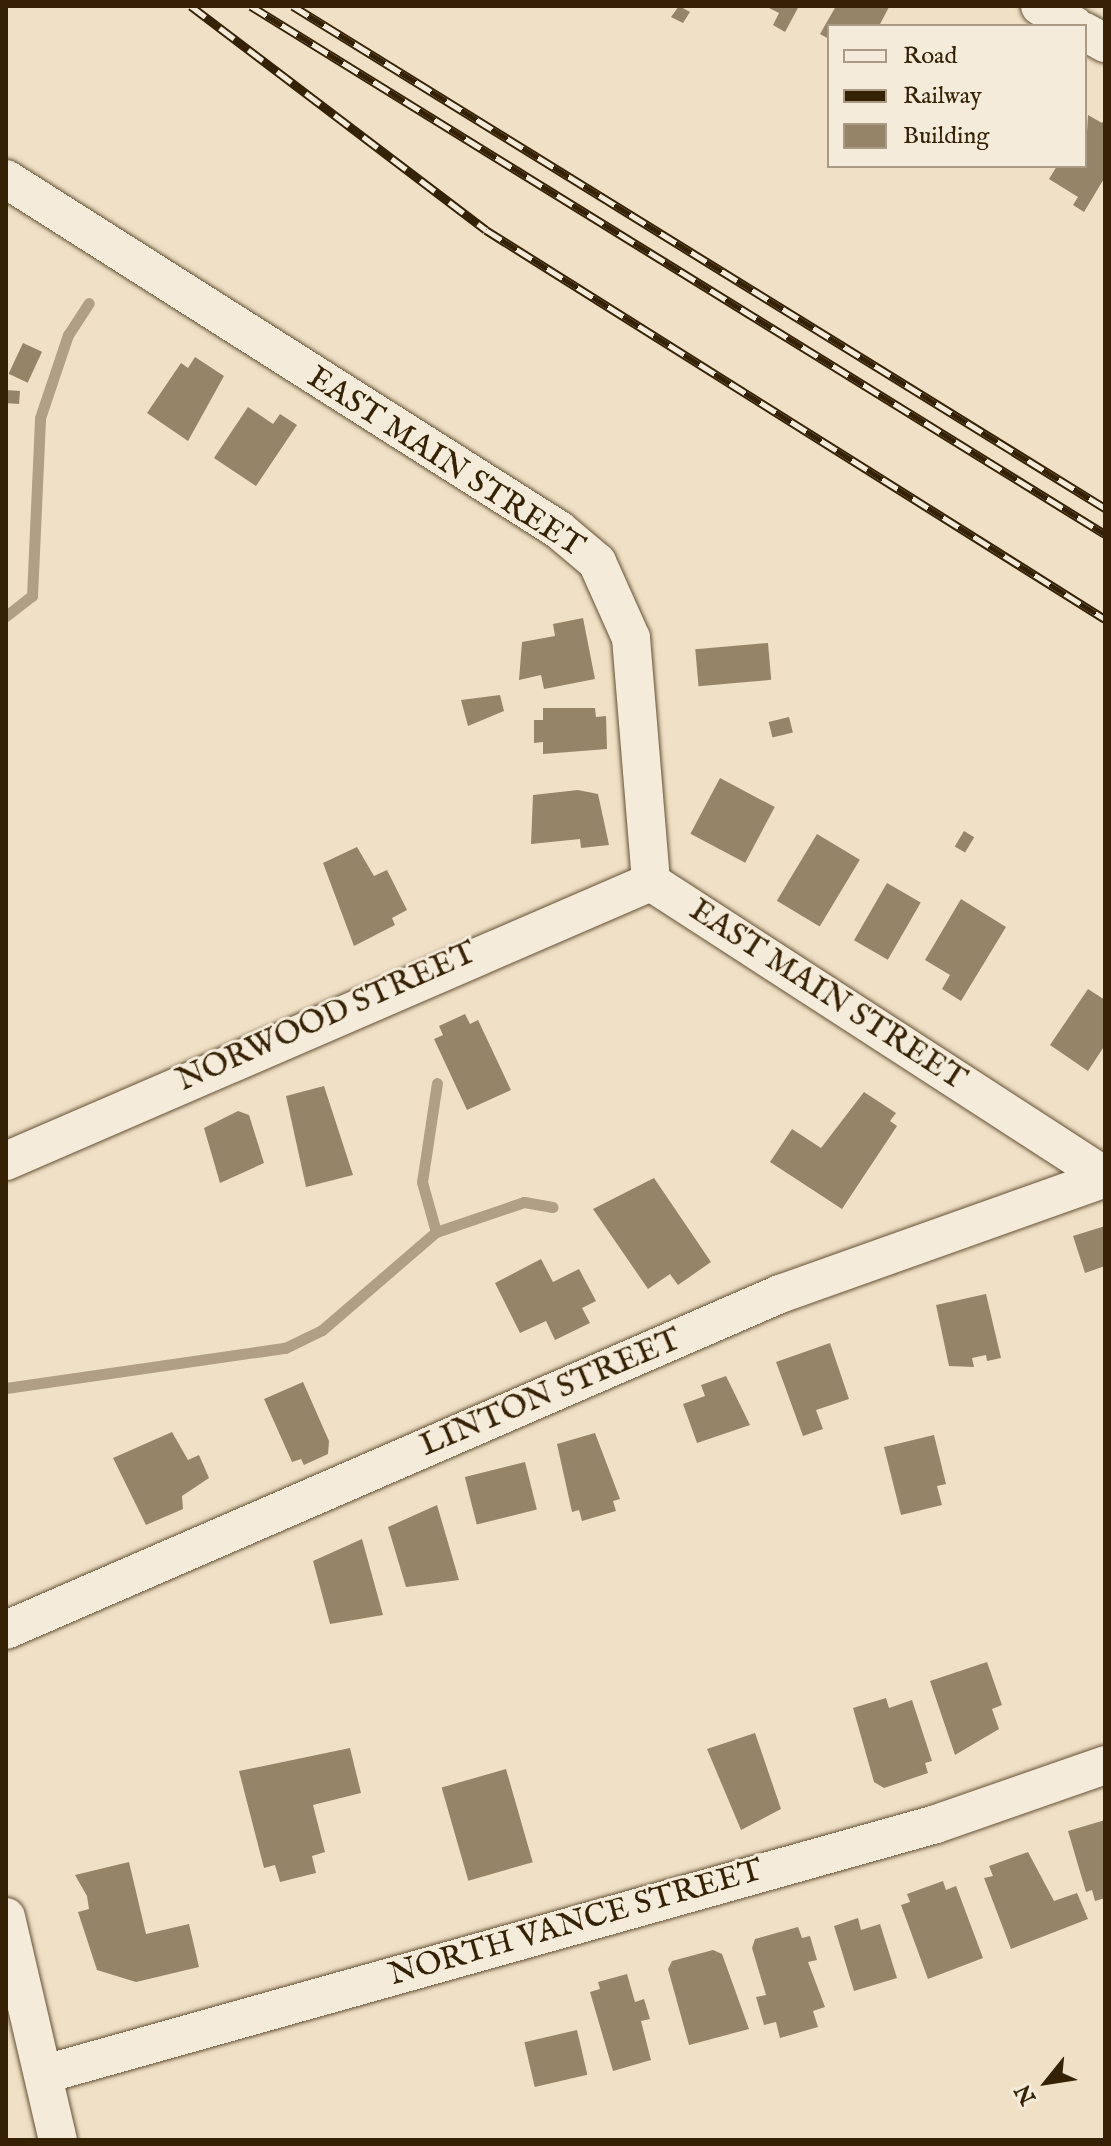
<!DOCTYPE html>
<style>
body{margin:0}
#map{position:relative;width:1111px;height:2146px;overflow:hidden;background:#f0e0c6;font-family:"IM FELL English",serif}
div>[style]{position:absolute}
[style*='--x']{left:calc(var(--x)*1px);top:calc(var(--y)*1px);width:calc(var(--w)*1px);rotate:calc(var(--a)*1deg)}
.stream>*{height:11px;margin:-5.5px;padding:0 5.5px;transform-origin:5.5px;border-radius:5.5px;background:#b09f84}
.building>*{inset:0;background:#968468;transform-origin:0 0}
.roads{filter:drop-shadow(0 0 2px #645134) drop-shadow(0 0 2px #645134)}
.minor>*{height:38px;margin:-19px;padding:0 19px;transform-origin:19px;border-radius:19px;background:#f5ebda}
.rail>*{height:9px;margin-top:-4.5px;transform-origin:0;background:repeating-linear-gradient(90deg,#f5ebda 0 18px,#352103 0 36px);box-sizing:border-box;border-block:2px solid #352103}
span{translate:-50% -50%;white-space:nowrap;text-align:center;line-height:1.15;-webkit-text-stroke:6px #f5ebda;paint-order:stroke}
.street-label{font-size:32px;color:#352103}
.frame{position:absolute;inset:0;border:8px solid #352103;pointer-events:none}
.legend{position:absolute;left:827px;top:24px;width:260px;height:144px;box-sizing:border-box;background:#f5ebda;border:2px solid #a89a84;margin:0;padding:10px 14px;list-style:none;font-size:24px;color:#352103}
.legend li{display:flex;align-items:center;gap:16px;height:40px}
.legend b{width:40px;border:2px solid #a89a84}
.north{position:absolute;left:1007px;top:2042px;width:80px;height:80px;-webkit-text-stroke:6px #f5ebda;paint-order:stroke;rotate:240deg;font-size:22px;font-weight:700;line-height:32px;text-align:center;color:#352103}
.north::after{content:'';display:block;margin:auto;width:28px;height:36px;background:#352103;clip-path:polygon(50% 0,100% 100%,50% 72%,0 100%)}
</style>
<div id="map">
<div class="stream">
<i style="--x:6;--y:616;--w:33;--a:-38"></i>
<i style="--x:32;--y:596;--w:178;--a:-87.4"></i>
<i style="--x:40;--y:418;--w:88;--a:-71.4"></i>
<i style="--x:68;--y:335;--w:38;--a:-57"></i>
<i style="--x:436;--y:1232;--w:52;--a:-105.6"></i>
<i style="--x:422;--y:1182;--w:100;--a:-81.4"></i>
<i style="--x:6;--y:1388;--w:282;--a:-8.2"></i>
<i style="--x:285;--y:1348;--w:41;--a:-25.9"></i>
<i style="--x:322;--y:1330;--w:150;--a:-40.7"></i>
<i style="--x:436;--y:1232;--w:93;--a:-18.8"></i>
<i style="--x:524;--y:1202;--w:29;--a:10"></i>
</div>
<div class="building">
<i style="clip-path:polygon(679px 6px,690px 12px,683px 23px,671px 17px)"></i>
<i style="clip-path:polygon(765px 6px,799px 6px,785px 32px,773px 25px,779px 13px)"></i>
<i style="clip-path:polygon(836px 6px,888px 6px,889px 7px,879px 26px,829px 26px,829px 39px,820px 34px)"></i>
<i style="clip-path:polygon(1088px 115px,1102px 123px,1105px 118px,1105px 177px,1084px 212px,1073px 205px,1078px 197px,1049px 179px,1057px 166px,1085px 166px)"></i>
<i style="left:23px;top:343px;width:21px;height:34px;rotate:25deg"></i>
<i style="clip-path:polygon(195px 357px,224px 376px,188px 441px,147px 413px,181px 363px,188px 368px)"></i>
<i style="left:6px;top:390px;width:14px;height:13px;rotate:4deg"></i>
<i style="clip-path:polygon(248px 407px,273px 424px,280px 414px,297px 425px,256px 486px,214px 458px)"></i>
<i style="clip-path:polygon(583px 618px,595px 679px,544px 689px,541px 675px,519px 680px,522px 642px,555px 636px,553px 624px)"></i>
<i style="left:768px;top:643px;width:37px;height:73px;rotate:85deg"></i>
<i style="clip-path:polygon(500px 695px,504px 711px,468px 726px,461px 700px)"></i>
<i style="clip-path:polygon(543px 708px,595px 708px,596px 717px,606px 716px,607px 749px,543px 754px,543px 742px,534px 743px,534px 720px,543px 720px)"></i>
<i style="left:789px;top:717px;width:16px;height:21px;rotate:76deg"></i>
<i style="left:720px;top:778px;width:62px;height:63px;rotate:28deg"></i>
<i style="clip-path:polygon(578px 790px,598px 794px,609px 845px,581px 848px,580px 839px,531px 844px,533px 795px)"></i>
<i style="left:964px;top:831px;width:12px;height:18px;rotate:31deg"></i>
<i style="left:817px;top:834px;width:50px;height:78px;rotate:31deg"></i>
<i style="clip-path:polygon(357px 847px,374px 876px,387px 870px,407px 910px,392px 918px,395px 925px,354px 946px,323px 863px)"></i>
<i style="left:887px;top:883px;width:39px;height:66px;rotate:30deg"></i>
<i style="clip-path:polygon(961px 899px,1006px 927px,961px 1001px,942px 989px,950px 975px,925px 960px)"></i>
<i style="clip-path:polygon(1088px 989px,1105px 1000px,1105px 1045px,1088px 1071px,1050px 1045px)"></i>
<i style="clip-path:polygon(465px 1014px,470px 1024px,478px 1020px,511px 1090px,467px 1110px,434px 1039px,443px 1035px,439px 1026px)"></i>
<i style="clip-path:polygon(324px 1086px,353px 1175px,306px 1187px,286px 1096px)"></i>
<i style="clip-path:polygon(864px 1092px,896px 1113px,890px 1121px,897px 1126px,842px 1209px,770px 1162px,792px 1129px,821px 1148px)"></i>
<i style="clip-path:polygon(238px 1111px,249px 1115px,264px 1163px,220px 1183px,204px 1128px)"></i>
<i style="clip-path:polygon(654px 1178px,711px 1262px,678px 1285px,670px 1274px,648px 1289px,593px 1209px)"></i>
<i style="clip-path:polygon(1105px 1226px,1105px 1266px,1085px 1273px,1073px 1236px)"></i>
<i style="clip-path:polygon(541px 1259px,553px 1282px,579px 1269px,596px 1301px,582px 1308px,590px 1323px,555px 1340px,546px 1321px,520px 1333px,495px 1283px)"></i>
<i style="clip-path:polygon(986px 1294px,1001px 1358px,987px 1361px,986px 1355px,972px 1358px,974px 1367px,949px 1366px,936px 1305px)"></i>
<i style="clip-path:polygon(830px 1343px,849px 1399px,816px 1410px,823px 1429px,803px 1436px,776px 1362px)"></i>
<i style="clip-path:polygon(726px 1376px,750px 1425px,697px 1443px,683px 1404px,705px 1396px,701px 1385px)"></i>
<i style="clip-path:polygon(303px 1382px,329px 1441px,328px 1454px,304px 1465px,301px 1459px,292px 1462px,264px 1399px)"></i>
<i style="clip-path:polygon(172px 1432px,188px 1460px,199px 1455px,209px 1478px,182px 1496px,183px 1509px,146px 1525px,113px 1458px)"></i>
<i style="clip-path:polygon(595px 1433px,620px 1499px,613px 1501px,616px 1511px,582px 1521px,579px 1510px,572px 1512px,557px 1444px)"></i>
<i style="clip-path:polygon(934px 1435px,946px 1484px,937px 1486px,942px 1505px,901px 1515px,884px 1447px)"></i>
<i style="left:525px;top:1462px;width:49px;height:62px;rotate:76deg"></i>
<i style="clip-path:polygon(437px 1505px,459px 1580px,406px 1587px,388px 1527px)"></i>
<i style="clip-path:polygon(362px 1539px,383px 1615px,330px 1624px,313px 1561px)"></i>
<i style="clip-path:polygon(987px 1662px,1002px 1705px,992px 1709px,999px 1729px,955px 1755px,930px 1681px)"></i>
<i style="clip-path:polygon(886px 1698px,889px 1708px,912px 1700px,932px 1761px,925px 1763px,928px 1773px,884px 1788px,874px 1782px,853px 1708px)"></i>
<i style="clip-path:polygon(755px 1733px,781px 1809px,741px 1830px,707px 1749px)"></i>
<i style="clip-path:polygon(350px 1748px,361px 1793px,313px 1805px,325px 1852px,312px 1856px,316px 1873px,280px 1882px,275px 1865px,264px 1868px,239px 1771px)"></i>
<i style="left:506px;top:1769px;width:97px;height:67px;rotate:74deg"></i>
<i style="clip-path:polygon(1105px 1820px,1105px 1898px,1095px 1901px,1092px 1890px,1086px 1892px,1068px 1831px)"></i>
<i style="clip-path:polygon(1028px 1852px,1054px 1901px,1077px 1893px,1088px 1919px,1011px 1949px,984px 1878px,993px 1876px,989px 1866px)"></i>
<i style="clip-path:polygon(129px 1862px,146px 1934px,189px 1924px,199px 1967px,136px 1982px,97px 1970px,78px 1912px,89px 1909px,87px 1896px,75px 1875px)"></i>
<i style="clip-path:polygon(943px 1881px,946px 1890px,956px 1886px,983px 1958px,928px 1979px,901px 1905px,910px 1902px,907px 1894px)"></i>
<i style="clip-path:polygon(858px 1918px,861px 1930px,880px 1924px,897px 1978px,854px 1991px,834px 1926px)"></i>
<i style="clip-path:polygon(798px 1927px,802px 1938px,810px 1936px,817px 1960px,808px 1962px,825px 2007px,813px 2011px,818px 2027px,780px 2038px,776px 2022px,764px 2025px,756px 1997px,766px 1995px,752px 1948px,755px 1939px)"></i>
<i style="clip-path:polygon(713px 1950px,722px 1954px,749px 2029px,689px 2045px,668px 1969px,672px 1961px)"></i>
<i style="clip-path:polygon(627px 1974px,635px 2002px,644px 1999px,650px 2019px,641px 2021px,651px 2060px,613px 2071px,590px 1992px,600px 1989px,598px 1982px)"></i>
<i style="left:577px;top:2030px;width:46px;height:54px;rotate:77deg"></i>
</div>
<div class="roads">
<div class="minor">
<i style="--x:1040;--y:6;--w:40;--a:29.7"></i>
<i style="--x:1085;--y:32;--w:23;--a:29"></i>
<i style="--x:6;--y:179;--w:655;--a:32.4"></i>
<i style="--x:559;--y:530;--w:50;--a:40.1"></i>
<i style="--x:597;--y:562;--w:83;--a:65.9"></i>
<i style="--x:631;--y:638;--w:245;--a:85.3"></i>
<i style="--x:651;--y:882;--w:541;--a:32.93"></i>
<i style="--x:6;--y:1161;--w:703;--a:-23.39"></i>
<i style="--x:6;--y:1630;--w:844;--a:-23.47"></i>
<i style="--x:780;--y:1294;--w:345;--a:-19.6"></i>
<i style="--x:6;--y:1917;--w:229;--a:76.9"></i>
<i style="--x:45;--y:2074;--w:925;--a:-15.67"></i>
<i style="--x:936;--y:1824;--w:179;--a:-19.2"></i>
</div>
</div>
<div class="rail">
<i style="--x:191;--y:6;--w:370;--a:37.2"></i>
<i style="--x:486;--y:230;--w:731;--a:32.15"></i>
<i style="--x:251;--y:6;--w:1004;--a:31.73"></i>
<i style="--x:293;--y:6;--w:955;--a:31.73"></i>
</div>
<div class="street-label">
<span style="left:445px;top:463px;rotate:33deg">EAST MAIN STREET</span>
<span style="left:827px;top:996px;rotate:33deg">EAST MAIN STREET</span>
<span style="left:327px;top:1018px;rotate:-24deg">NORWOOD STREET</span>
<span style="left:551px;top:1394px;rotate:-23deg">LINTON STREET</span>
<span style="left:576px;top:1924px;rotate:-16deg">NORTH VANCE STREET</span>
</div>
<div class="frame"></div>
<ul class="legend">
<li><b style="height:10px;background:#f5ebda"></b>Road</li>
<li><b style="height:10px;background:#352103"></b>Railway</li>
<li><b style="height:22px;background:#968468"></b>Building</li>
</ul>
<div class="north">N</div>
</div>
